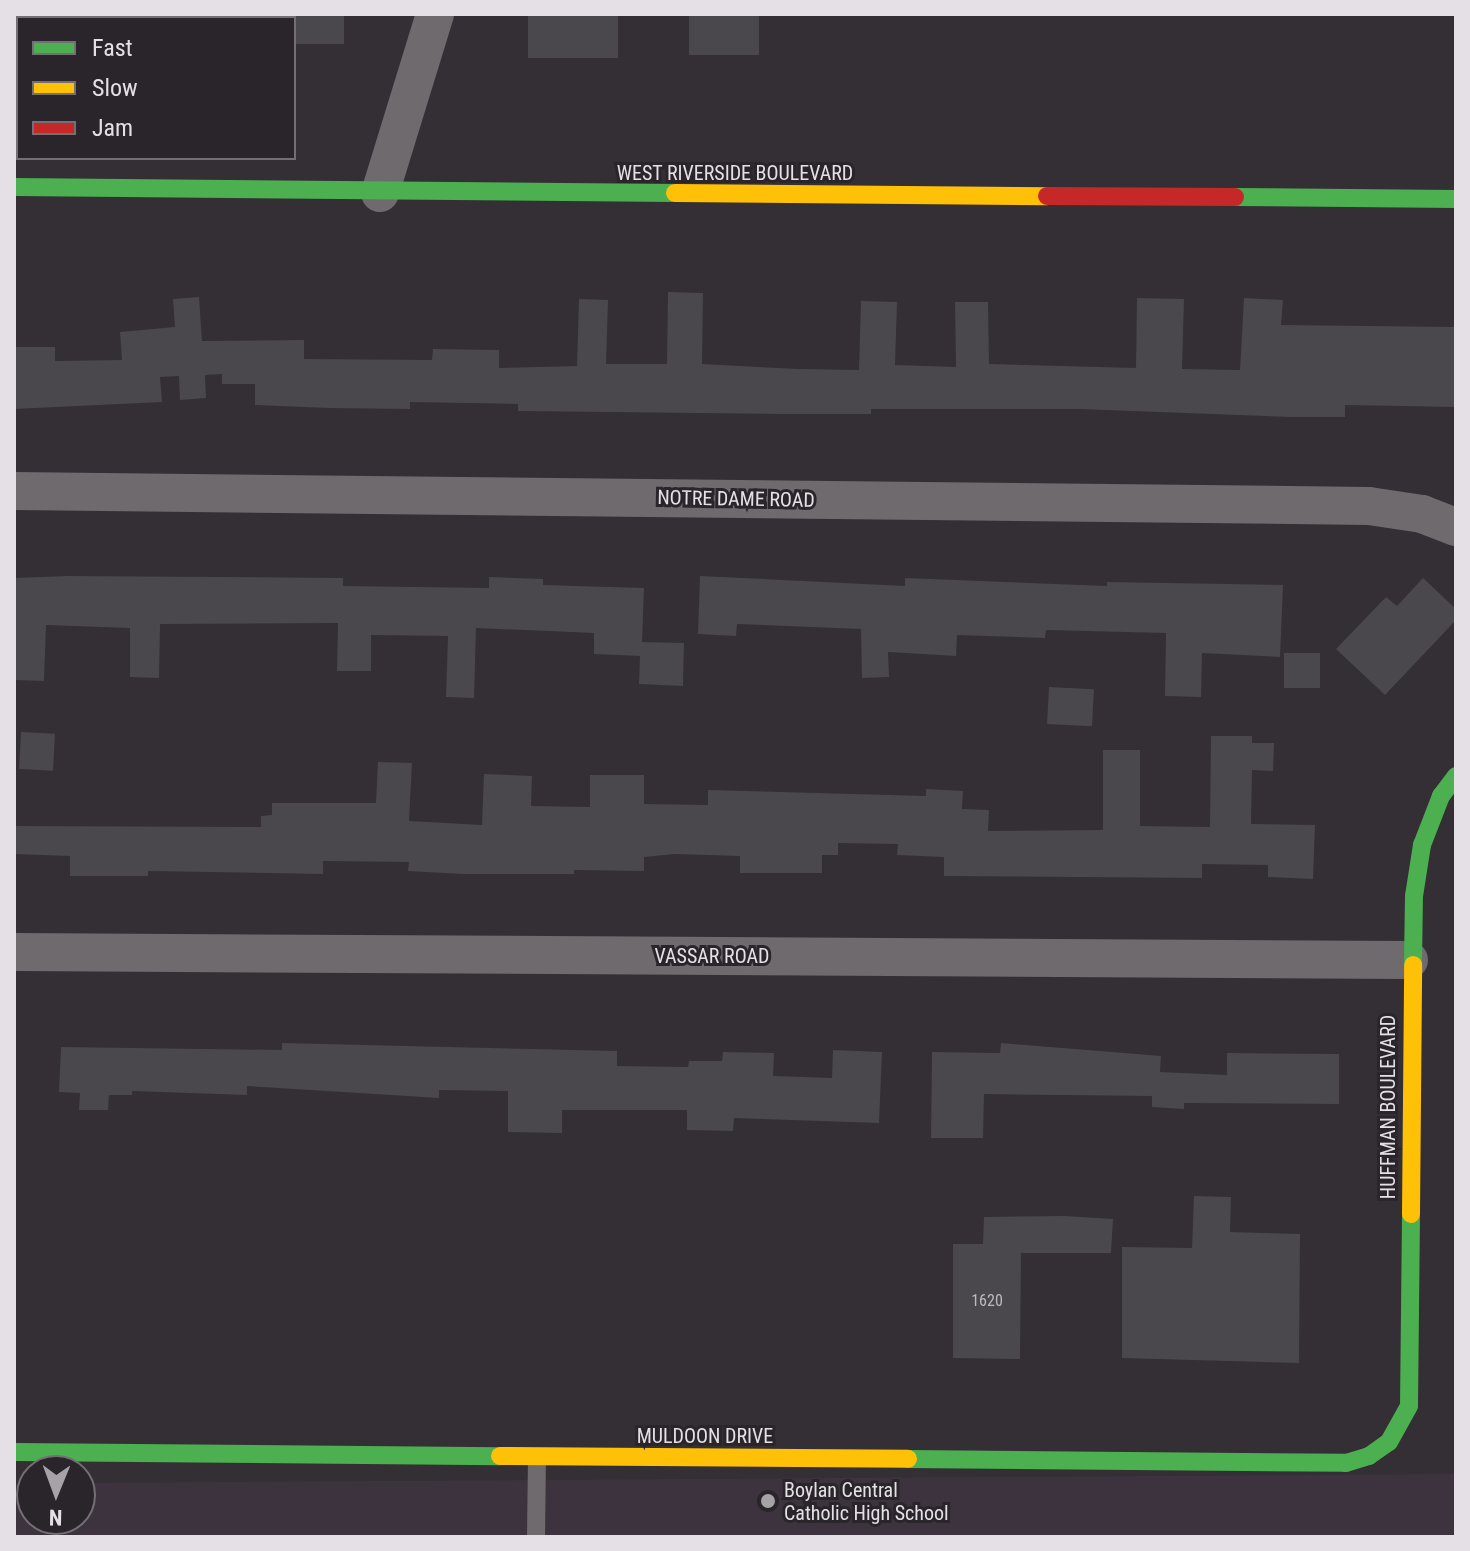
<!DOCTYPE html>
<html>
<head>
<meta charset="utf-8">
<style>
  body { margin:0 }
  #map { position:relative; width:1470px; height:1551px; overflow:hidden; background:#332f34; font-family:"Roboto Condensed",sans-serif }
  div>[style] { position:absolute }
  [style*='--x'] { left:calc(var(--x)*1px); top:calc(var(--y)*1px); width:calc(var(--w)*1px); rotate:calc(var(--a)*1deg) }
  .built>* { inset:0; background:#3d333f }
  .building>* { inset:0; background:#4a484c; transform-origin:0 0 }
  .lane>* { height:18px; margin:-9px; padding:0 9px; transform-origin:9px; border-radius:9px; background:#6e6a6e }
  .street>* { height:38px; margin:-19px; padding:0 19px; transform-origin:19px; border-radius:19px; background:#6e6a6e }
  .fast>* { height:18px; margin:-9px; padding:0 9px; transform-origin:9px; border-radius:9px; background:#4caf50 }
  .slow>* { height:18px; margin:-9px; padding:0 9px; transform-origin:9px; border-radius:9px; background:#ffc107 }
  .jam>* { height:18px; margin:-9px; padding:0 9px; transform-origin:9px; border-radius:9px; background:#c62828 }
  .dots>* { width:22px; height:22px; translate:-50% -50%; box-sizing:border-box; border:4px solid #2a242b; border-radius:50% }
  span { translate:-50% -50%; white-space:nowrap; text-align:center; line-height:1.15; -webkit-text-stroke:6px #2a242b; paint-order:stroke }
  .number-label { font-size:16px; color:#bebabf }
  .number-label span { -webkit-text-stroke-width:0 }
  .street-label { font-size:20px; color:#e4e0e5 }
  .poi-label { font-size:20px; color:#e4e0e5 }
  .left { translate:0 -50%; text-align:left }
  .frame { position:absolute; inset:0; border:16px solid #e4e0e5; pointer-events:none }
  .legend { position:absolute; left:16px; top:16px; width:280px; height:144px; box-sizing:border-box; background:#2a242b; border:2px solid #746f75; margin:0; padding:10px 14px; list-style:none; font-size:24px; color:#e4e0e5 }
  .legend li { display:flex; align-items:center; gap:16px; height:40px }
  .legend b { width:40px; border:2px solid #746f75 }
  .north { position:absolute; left:16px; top:1455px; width:80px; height:80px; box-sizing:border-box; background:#2a242b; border:2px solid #746f75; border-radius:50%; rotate:181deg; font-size:22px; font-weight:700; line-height:32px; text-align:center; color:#e4e0e5 }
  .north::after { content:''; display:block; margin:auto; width:28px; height:36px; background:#a6a2a7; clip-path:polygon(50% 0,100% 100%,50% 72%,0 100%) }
</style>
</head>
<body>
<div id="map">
  <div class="built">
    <div style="clip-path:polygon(1456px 1474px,1456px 1537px,14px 1537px,14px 1484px,32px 1484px,32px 1519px,80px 1519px,80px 1483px)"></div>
  </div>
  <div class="building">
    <div style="left:294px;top:14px;width:50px;height:30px"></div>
    <div style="left:528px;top:14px;width:90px;height:44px"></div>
    <div style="left:689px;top:14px;width:70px;height:41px"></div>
    <div style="clip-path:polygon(668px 292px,703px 293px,702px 364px,798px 369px,859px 370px,861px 301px,897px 302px,895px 365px,956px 367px,955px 302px,988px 302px,989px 364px,1136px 368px,1137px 298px,1184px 299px,1182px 369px,1240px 370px,1244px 298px,1283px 300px,1281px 325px,1456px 327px,1456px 407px,1345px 405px,1345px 417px,1289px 417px,1079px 409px,871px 409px,871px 414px,777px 414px,518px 411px,518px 404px,410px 402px,410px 409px,329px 408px,255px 405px,255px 384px,222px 384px,222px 374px,205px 375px,206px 398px,180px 400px,179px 376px,160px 377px,162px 402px,14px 409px,14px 347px,55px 347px,55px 361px,122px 360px,120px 332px,175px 327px,173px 299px,199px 297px,202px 341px,304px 340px,304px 359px,432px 360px,433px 349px,499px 350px,499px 368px,577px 366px,579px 299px,608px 300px,606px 364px,667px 364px)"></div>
    <div style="clip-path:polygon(68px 576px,343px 578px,343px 586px,489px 588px,489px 577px,543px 579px,543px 585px,644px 588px,642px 642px,684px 643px,683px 686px,639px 684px,640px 656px,594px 654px,594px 633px,476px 628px,474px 698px,446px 697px,448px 636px,371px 635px,371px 671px,337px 671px,338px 623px,160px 624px,159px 678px,130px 677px,130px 628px,46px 625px,44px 681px,14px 680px,14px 578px)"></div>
    <div style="clip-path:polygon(700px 576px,905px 586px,905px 578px,1107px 586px,1107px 582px,1283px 585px,1280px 657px,1202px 653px,1201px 697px,1165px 696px,1166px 633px,1046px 630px,1045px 638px,957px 635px,956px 656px,888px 652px,889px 677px,862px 678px,861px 629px,737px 624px,736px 636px,698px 634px)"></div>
    <div style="clip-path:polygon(1423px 578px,1456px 609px,1456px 620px,1385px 695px,1336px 649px,1386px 597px,1397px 606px)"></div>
    <div style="left:1284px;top:653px;width:36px;height:35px"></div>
    <div style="left:1049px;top:687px;width:45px;height:37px;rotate:3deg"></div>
    <div style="left:21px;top:732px;width:34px;height:37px;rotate:3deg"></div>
    <div style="clip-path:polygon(1211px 736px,1252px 736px,1252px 743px,1274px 743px,1273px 771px,1252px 770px,1251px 824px,1315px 825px,1313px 879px,1268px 877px,1268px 865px,1202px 864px,1202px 878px,944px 876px,944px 857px,897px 855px,898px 844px,838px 843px,838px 855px,822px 855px,822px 873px,740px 873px,740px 856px,675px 854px,644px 857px,644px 871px,574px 870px,574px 874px,463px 874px,408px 871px,409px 862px,323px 861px,323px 874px,148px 871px,148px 876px,70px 876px,70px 856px,14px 854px,14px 826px,261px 827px,261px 816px,272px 815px,272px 803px,376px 803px,378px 762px,412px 763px,409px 821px,482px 825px,484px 774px,532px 776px,531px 806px,590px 807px,590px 775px,644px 775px,644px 804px,708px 805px,708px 790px,926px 796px,926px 789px,963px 791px,962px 809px,989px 810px,988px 831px,1103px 830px,1103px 750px,1140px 750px,1140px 826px,1210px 827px)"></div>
    <div style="clip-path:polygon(282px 1043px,617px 1051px,617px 1066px,688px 1067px,689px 1061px,722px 1061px,723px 1052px,774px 1053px,773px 1076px,832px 1078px,833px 1050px,882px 1052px,879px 1123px,734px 1118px,733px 1131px,687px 1130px,687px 1110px,562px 1110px,562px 1133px,508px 1132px,508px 1091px,439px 1090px,439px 1098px,247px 1086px,247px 1095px,132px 1091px,132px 1095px,109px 1095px,108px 1110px,79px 1110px,80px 1093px,59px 1092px,61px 1047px,282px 1050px)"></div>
    <div style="clip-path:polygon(1001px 1043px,1161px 1056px,1160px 1072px,1227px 1075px,1227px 1053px,1339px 1054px,1339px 1104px,1184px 1103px,1184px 1109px,1152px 1107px,1152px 1096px,984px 1094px,983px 1138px,931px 1138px,932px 1052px,1000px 1053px)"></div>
    <div style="clip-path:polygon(1194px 1196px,1231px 1197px,1230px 1232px,1300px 1234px,1299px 1363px,1122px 1358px,1122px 1247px,1192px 1248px)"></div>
    <div style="clip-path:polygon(1065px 1216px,1113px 1219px,1111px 1253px,1021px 1253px,1020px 1359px,953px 1358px,953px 1244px,983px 1244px,984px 1217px)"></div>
  </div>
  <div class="lane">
    <div style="--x:536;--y:1537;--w:80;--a:-89.3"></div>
  </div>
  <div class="street">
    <div style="--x:380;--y:193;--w:187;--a:-72.9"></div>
    <div style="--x:14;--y:491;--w:1355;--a:0.63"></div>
    <div style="--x:1369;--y:506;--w:54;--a:8.6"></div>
    <div style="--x:1422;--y:514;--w:36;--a:21"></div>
    <div style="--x:14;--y:952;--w:1395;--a:0.33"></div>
  </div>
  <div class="fast">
    <div style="--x:14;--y:187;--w:661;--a:0.52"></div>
    <div style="--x:1235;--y:197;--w:221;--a:0.5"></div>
    <div style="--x:1413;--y:965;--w:69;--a:-89.2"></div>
    <div style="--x:1414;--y:896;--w:52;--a:-81.1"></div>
    <div style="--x:1422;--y:845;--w:53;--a:-68.8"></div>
    <div style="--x:1441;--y:796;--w:25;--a:-53"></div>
    <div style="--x:14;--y:1452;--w:486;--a:0.5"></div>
    <div style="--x:908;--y:1459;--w:438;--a:0.5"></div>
    <div style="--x:1346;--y:1463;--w:24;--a:-17"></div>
    <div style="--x:1369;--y:1456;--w:24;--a:-35"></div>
    <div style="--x:1389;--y:1442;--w:41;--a:-60.9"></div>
    <div style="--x:1409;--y:1406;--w:192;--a:-89.4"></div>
  </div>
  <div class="slow">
    <div style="--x:675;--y:193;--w:372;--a:0.5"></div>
    <div style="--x:1411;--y:1214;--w:249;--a:-89.5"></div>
    <div style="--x:500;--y:1456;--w:408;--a:0.4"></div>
  </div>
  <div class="jam">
    <div style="--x:1047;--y:196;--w:188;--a:0.3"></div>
  </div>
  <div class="dots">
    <div style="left:768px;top:1501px;background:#a6a2a7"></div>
  </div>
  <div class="number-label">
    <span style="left:987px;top:1301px">1620</span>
  </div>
  <div class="street-label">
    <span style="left:735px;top:173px">WEST RIVERSIDE BOULEVARD</span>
    <span style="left:736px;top:499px;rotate:1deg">NOTRE DAME ROAD</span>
    <span style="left:712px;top:956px">VASSAR ROAD</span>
    <span style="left:1388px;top:1107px;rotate:-90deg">HUFFMAN BOULEVARD</span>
    <span style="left:705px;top:1436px">MULDOON DRIVE</span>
  </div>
  <div class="poi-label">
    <span class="left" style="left:784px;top:1502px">Boylan Central<br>Catholic High School</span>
  </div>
  <div class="frame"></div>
  <ul class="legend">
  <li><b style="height:10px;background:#4caf50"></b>Fast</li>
  <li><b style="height:10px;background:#ffc107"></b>Slow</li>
  <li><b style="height:10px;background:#c62828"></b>Jam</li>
  </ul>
  <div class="north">N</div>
</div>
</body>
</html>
